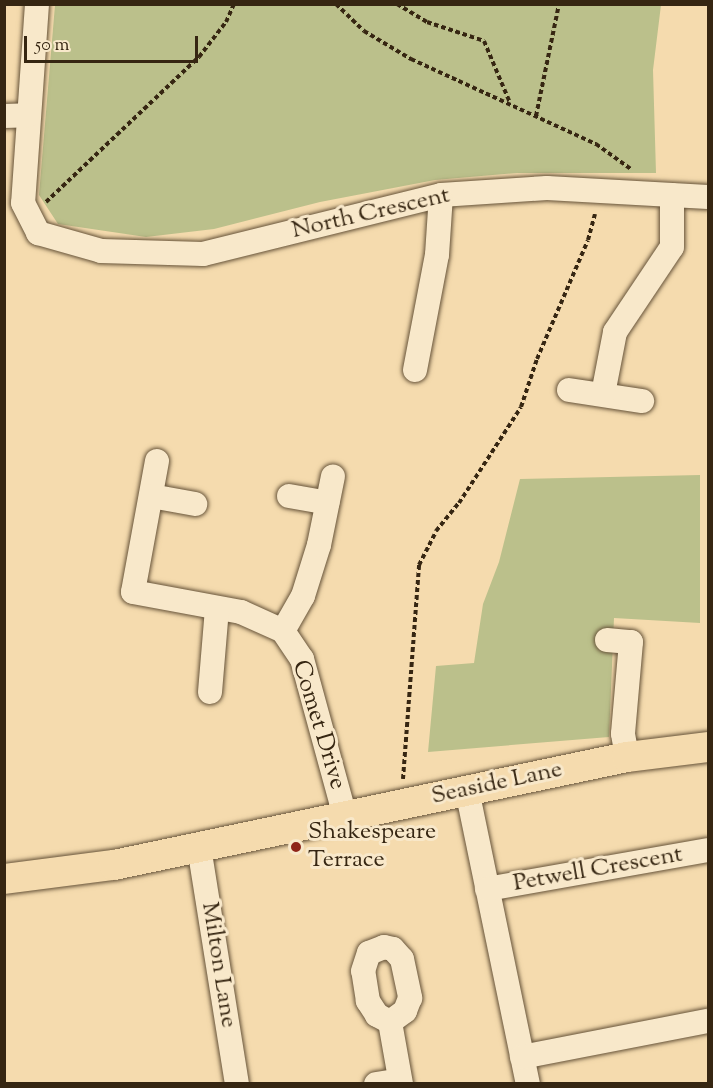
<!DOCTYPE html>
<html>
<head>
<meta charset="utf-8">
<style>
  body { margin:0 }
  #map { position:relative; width:713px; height:1088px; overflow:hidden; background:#f5dbae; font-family:"Sorts Mill Goudy",serif }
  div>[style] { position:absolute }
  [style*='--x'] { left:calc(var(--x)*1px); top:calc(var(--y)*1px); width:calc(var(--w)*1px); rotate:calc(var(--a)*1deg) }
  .green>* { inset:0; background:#bbc08b }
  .path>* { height:4px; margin-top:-2px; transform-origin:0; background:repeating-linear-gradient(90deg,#362612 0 4.5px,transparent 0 7.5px) }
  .roads { filter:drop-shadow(0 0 2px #665339) drop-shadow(0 0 2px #665339) }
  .minor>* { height:24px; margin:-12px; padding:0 12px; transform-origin:12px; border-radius:12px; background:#f8e8ca }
  .major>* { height:30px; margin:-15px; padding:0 15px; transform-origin:15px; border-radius:15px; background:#f5dbae }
  .dots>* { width:16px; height:16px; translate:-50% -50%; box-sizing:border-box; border:3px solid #f8e8ca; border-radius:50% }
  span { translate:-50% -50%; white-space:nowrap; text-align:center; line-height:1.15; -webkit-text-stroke:6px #f8e8ca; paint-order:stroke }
  .street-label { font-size:24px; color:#362612 }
  .poi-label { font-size:24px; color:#362612 }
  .left { translate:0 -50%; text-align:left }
  .frame { position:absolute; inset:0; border:6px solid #362612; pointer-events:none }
  .scale { position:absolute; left:24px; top:36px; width:174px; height:27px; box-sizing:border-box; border:3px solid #362612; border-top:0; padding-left:8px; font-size:18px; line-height:21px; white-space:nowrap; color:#362612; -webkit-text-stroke:4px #f8e8ca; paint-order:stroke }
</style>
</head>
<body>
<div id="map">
  <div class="green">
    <div style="clip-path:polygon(55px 5px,661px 5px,653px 70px,656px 173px,517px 173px,435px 180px,320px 202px,214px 229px,146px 237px,58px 224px,39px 195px)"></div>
    <div style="clip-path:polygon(700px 475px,700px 623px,614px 618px,609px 737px,428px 752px,436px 666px,474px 663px,483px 604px,499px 562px,520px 479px)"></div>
  </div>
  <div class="path">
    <div style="--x:336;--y:4;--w:39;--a:44"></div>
    <div style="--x:364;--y:31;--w:55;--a:30.8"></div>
    <div style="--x:411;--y:59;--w:204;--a:24.7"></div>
    <div style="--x:596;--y:144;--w:44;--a:35.8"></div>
    <div style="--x:397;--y:4;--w:35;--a:31"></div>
    <div style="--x:427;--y:22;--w:60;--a:18.4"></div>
    <div style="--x:484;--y:41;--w:67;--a:67.2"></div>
    <div style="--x:536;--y:116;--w:114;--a:-78.4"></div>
    <div style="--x:46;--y:202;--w:211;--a:-43.5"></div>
    <div style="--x:199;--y:57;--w:44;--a:-52.4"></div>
    <div style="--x:226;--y:22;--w:20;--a:-66"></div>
    <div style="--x:403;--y:779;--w:215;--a:-85.7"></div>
    <div style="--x:419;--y:565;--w:38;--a:-63"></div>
    <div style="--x:436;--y:531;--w:36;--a:-51"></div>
    <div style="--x:459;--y:503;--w:114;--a:-57.1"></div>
    <div style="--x:521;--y:407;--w:51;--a:-71.6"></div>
    <div style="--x:537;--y:359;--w:129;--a:-66.8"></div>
    <div style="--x:588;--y:240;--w:27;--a:-75"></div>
  </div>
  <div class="roads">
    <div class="minor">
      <div style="--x:37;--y:4;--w:199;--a:94"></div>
      <div style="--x:23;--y:203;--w:34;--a:63"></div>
      <div style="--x:38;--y:233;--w:66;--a:15.9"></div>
      <div style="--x:101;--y:251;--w:102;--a:1.7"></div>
      <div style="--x:203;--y:254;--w:245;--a:-13.9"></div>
      <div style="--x:441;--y:195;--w:106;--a:-3.8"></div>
      <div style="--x:547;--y:188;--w:161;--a:3.2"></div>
      <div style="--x:4;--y:116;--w:24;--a:-2"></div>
      <div style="--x:415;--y:370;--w:117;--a:-79.2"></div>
      <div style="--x:437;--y:255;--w:60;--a:-86.2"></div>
      <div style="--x:569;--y:390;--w:74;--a:8.6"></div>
      <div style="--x:603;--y:394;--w:63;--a:-79"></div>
      <div style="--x:615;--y:332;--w:102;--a:-56.2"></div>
      <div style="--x:672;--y:247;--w:52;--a:-90"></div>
      <div style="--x:157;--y:461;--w:133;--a:100.4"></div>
      <div style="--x:133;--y:592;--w:110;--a:10.5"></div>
      <div style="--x:241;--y:612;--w:46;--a:24.3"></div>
      <div style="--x:283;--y:631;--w:34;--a:56"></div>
      <div style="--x:302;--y:659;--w:163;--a:74.7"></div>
      <div style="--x:151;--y:496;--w:45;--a:10.3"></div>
      <div style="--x:289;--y:496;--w:39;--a:10"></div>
      <div style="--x:283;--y:631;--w:40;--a:-60.3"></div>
      <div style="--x:303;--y:596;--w:53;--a:-72.6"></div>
      <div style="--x:319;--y:545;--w:70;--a:-78.5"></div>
      <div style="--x:607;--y:640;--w:24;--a:5"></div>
      <div style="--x:631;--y:642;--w:92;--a:95"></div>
      <div style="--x:623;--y:734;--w:23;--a:80"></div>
      <div style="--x:210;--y:692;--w:84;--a:-85.2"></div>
      <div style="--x:467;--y:790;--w:300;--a:78.3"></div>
      <div style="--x:199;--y:847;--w:240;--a:80.9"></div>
      <div style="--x:487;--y:889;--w:224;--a:-10"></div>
      <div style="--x:384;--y:947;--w:9;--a:13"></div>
      <div style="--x:393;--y:949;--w:13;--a:48"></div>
      <div style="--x:402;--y:959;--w:40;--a:78"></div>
      <div style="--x:410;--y:998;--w:14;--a:111"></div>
      <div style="--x:405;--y:1011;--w:19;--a:144"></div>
      <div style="--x:390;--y:1022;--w:15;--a:-152"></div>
      <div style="--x:377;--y:1015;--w:17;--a:-123"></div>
      <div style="--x:368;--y:1001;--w:30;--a:-99"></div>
      <div style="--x:363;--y:971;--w:19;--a:-72"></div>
      <div style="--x:369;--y:953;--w:16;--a:-22"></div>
      <div style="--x:390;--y:1022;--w:63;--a:79.9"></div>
      <div style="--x:522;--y:1057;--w:189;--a:-11"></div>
      <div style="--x:376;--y:1084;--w:24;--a:-9"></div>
    </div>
    <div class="major">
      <div style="--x:4;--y:879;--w:111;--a:-7.3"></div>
      <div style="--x:114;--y:865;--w:524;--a:-11.89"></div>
      <div style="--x:627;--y:757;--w:82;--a:-7"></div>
    </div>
  </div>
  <div class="dots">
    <div style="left:296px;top:847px;background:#8f2418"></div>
  </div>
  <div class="street-label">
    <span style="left:371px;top:214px;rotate:-13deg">North Crescent</span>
    <span style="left:318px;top:725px;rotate:73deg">Comet Drive</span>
    <span style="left:497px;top:784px;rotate:-12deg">Seaside Lane</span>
    <span style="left:598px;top:870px;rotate:-10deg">Petwell Crescent</span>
    <span style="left:218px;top:965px;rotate:81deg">Milton Lane</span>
  </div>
  <div class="poi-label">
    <span class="left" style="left:308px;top:847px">Shakespeare<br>Terrace</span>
  </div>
  <div class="frame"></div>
  <div class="scale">50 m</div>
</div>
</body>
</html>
